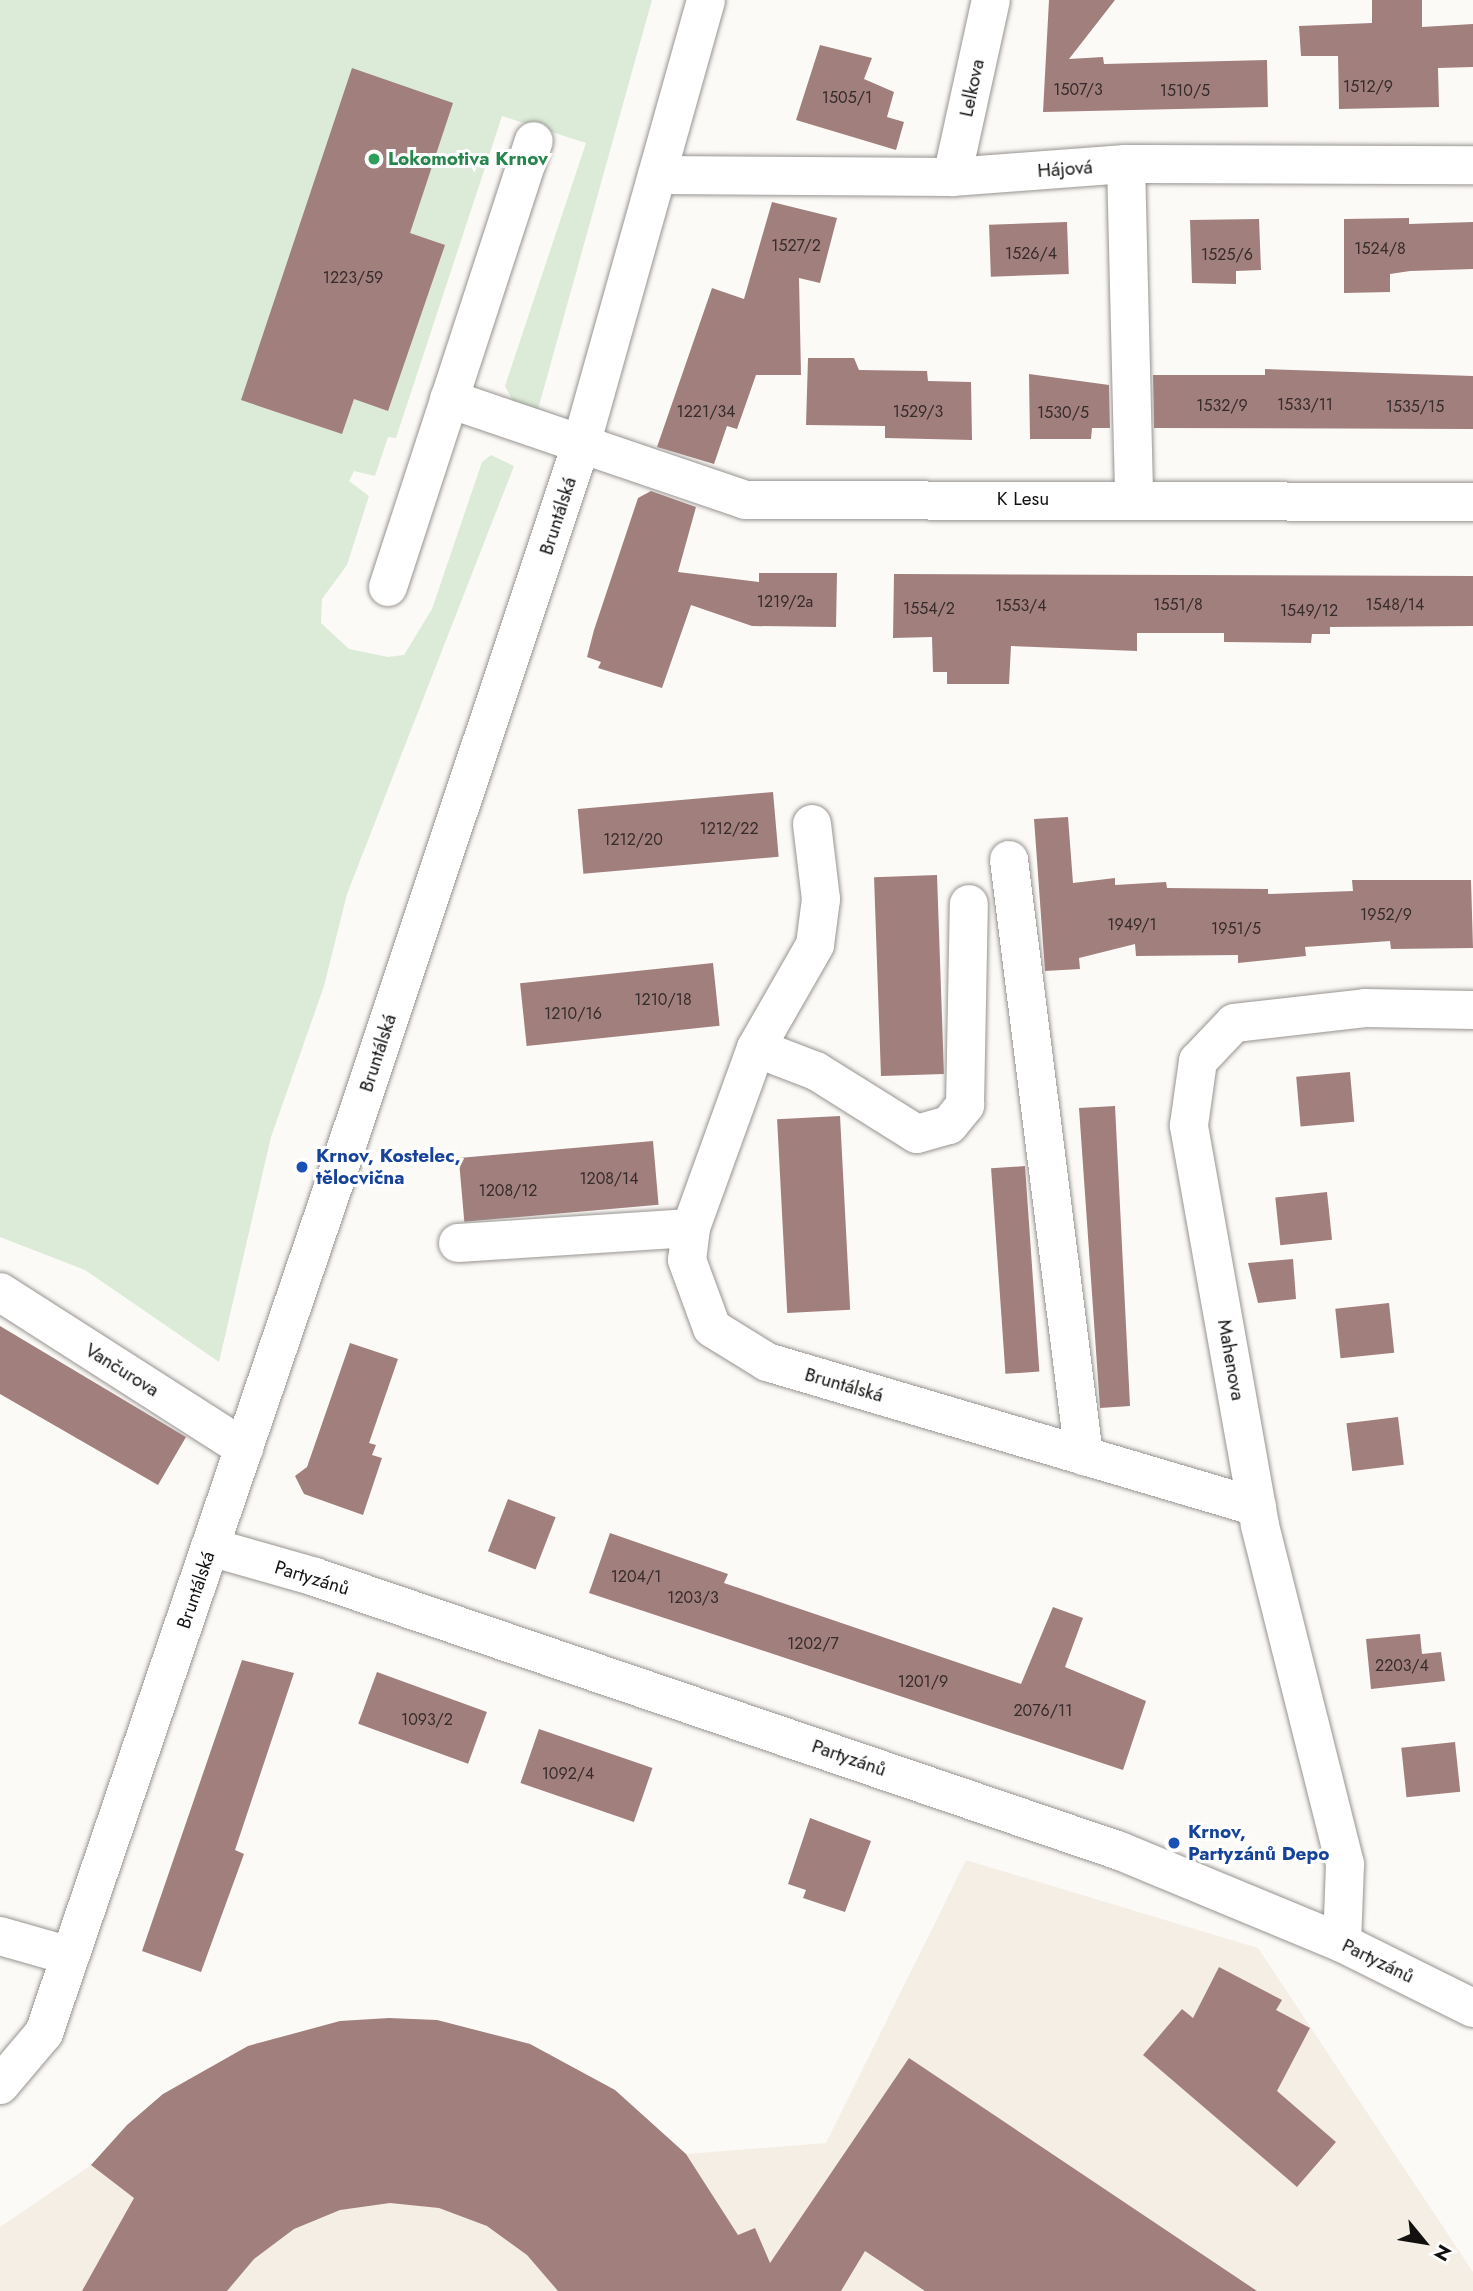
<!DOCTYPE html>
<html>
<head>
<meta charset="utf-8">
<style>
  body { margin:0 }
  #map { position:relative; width:1473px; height:2291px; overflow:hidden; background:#fcfaf7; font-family:Jost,sans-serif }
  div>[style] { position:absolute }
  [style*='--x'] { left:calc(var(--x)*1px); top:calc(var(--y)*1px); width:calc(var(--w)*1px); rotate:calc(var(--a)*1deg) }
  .built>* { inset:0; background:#f5eee5 }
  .green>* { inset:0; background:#dbebd7 }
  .building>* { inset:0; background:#a17f7d; transform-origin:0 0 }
  .roads { filter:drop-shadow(0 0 2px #979491) drop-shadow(0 0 2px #979491) }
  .minor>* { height:38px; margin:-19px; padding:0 19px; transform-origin:19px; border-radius:19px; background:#fff }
  .major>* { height:38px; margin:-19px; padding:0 19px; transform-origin:19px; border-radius:19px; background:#fff }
  .dots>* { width:19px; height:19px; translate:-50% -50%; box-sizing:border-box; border:4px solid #fff; border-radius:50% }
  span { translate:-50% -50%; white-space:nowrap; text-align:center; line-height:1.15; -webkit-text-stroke:6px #fff; paint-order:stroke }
  .number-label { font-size:16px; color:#362c2b }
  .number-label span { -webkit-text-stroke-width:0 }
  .street-label { font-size:19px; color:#121110 }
  .leisure-label { font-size:19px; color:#27864d; font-weight:700 }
  .left { translate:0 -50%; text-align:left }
  .transit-label { font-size:19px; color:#164399; font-weight:700 }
  .north { position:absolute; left:1389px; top:2207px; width:70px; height:70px; -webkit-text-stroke:5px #fff; paint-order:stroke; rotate:120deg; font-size:19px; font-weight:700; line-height:28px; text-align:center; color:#121110 }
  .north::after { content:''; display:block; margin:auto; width:24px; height:32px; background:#121110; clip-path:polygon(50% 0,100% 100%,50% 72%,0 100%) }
</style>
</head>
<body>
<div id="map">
  <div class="built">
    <div style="clip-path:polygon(966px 1860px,1258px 1948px,1473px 2272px,1473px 2291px,0 2291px,0 2227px,91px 2165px,163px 2094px,248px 2046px,340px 2021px,437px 2020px,530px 2044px,615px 2090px,686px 2154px,826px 2143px)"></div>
  </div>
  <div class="green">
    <div style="clip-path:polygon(0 0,652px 0,537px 413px,514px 403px,505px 386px,586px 143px,502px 116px,396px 438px,388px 437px,375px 476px,354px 471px,349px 481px,369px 496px,347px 565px,322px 599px,321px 623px,349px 649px,388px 657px,404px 655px,432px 609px,482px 462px,491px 455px,514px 466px,347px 894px,324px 986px,271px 1137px,219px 1362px,85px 1270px,0 1237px)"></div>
  </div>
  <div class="building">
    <div style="clip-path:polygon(1049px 0,1115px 0,1069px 59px,1103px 57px,1104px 64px,1267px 60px,1268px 107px,1043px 112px)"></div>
    <div style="clip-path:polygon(1372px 0,1422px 0,1422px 27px,1473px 24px,1473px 67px,1438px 68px,1439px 107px,1339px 109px,1338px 56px,1301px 56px,1299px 26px,1372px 23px)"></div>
    <div style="clip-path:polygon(820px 45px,872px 58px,864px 79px,894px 92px,887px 117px,904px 122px,896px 150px,796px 120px)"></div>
    <div style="clip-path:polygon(352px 68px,453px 103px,410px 233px,445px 245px,388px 411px,354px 399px,342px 434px,241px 400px)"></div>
    <div style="clip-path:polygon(772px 202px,837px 218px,820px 283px,799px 278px,801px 375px,756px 375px,737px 429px,727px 426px,714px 464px,657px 447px,712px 288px,744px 299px)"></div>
    <div style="clip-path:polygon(1409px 218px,1409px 224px,1473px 222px,1473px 269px,1410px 271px,1390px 274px,1390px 292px,1344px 293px,1344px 219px)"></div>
    <div style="clip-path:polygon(1259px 219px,1261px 270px,1236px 271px,1236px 284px,1192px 283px,1190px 220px)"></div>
    <div style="left:1067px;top:222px;width:52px;height:78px;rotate:88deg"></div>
    <div style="clip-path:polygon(808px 358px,854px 358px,859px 370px,927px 371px,928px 381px,971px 382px,972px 440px,885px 438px,885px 426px,806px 425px)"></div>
    <div style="clip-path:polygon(1265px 369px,1473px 376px,1473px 429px,1154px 428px,1153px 375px,1265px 375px)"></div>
    <div style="clip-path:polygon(1029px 374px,1109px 385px,1110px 428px,1092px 428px,1091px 439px,1030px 439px)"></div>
    <div style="clip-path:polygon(651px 491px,696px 507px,678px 572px,759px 582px,759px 573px,837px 573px,836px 627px,752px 626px,691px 605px,662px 688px,598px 668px,601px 662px,587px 657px,594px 630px,638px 498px)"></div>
    <div style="clip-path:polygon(894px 574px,1473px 576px,1473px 626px,1330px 627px,1330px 634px,1312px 634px,1311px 643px,1224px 642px,1224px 633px,1137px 633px,1137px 651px,1011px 646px,1009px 684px,947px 684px,947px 672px,933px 672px,932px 637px,893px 638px)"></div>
    <div style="left:773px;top:792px;width:65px;height:196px;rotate:85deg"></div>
    <div style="clip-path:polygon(1068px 817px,1073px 883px,1115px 878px,1115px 885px,1166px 882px,1167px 888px,1268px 889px,1268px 894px,1353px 891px,1352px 880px,1471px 880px,1473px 948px,1391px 949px,1390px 941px,1305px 947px,1306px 956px,1238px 963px,1238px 955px,1136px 956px,1135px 944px,1079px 958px,1080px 969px,1045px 971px,1034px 819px)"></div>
    <div style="left:937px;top:875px;width:199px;height:63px;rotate:88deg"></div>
    <div style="left:713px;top:963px;width:63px;height:194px;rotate:84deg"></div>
    <div style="left:1350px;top:1072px;width:50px;height:54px;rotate:85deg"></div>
    <div style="clip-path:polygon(1115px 1106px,1130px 1406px,1100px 1408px,1079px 1108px)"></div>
    <div style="left:840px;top:1116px;width:194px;height:63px;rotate:87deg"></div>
    <div style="left:653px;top:1141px;width:64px;height:195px;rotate:85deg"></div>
    <div style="left:1025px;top:1166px;width:206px;height:34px;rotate:86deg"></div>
    <div style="left:1327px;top:1192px;width:48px;height:52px;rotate:84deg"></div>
    <div style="clip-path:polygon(1293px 1259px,1296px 1299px,1258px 1303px,1248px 1263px)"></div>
    <div style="left:1389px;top:1303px;width:50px;height:54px;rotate:84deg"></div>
    <div style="clip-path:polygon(0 1326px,186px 1437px,158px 1485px,0 1394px)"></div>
    <div style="clip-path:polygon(350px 1343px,398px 1359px,369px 1443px,376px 1445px,372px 1455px,382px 1458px,363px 1515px,304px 1494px,295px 1476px,307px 1467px)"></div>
    <div style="left:1398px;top:1417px;width:48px;height:52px;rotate:83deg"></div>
    <div style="left:508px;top:1499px;width:51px;height:56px;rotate:21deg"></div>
    <div style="clip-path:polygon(610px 1533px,728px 1574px,724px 1583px,1021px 1684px,1053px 1607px,1083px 1618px,1065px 1667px,1146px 1701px,1123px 1770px,589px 1593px)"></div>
    <div style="clip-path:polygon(1420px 1634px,1422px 1654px,1441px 1652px,1445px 1681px,1371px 1689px,1366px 1639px)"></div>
    <div style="clip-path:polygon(242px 1660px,294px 1673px,235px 1850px,244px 1854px,201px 1972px,142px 1951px)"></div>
    <div style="left:377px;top:1672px;width:117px;height:55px;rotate:20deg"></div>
    <div style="left:539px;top:1729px;width:120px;height:57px;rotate:19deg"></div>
    <div style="left:1455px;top:1742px;width:50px;height:54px;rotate:84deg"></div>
    <div style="clip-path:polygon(810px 1818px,871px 1841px,845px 1912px,803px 1898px,806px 1890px,788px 1884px)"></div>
    <div style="clip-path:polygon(1219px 1967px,1282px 2000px,1276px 2010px,1310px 2028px,1277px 2091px,1336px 2142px,1297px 2187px,1143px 2055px,1182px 2009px,1193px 2018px)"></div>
    <div style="clip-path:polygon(389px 2018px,437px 2020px,530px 2044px,615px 2090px,686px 2154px,738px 2235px,755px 2228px,770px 2263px,909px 2058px,1257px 2291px,925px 2291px,865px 2251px,841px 2291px,558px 2291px,527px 2255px,487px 2226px,439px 2208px,390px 2203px,340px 2210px,294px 2229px,254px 2259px,227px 2291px,82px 2291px,134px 2198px,91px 2165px,127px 2125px,163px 2094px,248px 2046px,340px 2021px)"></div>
  </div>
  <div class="roads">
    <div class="minor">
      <div style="--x:1126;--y:164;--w:335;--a:88.6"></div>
      <div style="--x:657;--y:175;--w:295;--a:0.4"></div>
      <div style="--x:952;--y:177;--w:174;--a:-4.3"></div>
      <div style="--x:1126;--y:164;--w:347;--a:0.2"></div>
      <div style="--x:952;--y:177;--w:181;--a:-77.6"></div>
      <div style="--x:449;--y:399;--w:313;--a:18.8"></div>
      <div style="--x:745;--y:500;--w:728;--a:0.16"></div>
      <div style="--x:388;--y:587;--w:469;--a:-71.9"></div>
      <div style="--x:812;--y:824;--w:76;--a:83.2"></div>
      <div style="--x:821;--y:899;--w:46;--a:97.4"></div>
      <div style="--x:815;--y:945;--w:119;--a:119.8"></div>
      <div style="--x:756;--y:1048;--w:191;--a:109.9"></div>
      <div style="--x:691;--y:1228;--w:32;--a:97"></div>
      <div style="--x:687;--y:1260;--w:72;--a:69.8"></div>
      <div style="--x:712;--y:1328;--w:65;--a:31.7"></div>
      <div style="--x:767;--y:1362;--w:511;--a:16.48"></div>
      <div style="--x:1009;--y:860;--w:601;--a:82.83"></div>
      <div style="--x:756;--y:1048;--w:64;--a:21"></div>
      <div style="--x:816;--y:1071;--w:119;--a:32"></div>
      <div style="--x:917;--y:1134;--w:33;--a:-16"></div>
      <div style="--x:949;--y:1125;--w:26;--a:-51"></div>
      <div style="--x:965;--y:1105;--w:201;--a:-88.9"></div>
      <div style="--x:458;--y:1243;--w:233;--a:-3.7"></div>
      <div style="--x:0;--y:1292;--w:290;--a:32.6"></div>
      <div style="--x:210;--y:1547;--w:109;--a:15.9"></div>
      <div style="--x:315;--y:1577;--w:850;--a:18.8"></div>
      <div style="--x:1120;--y:1851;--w:240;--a:22.5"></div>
      <div style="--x:1342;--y:1943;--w:146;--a:26.4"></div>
      <div style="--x:0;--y:1936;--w:73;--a:15.9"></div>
      <div style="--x:1342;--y:1943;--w:79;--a:-87.8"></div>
      <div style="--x:1345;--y:1864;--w:349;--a:-104.1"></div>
      <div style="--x:1260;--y:1525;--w:406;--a:-100.1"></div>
      <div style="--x:1189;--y:1125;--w:65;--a:-82"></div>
      <div style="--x:1198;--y:1061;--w:52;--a:-46.5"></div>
      <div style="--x:1234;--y:1023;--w:132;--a:-6.5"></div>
      <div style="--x:1365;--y:1008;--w:108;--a:1.1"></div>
    </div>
    <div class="major">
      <div style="--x:0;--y:2085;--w:68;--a:-49.8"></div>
      <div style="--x:44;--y:2033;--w:903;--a:-71.14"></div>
      <div style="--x:336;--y:1178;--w:773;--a:-71.52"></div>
      <div style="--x:581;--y:445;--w:462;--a:-74.3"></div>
    </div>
  </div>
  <div class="dots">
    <div style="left:374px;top:159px;background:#2e9e5b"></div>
    <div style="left:302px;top:1167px;background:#1a4fb4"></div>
    <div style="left:1174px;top:1843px;background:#1a4fb4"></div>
  </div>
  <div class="number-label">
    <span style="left:1368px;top:87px">1512/9</span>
    <span style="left:1078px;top:90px">1507/3</span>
    <span style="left:1185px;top:91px">1510/5</span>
    <span style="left:847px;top:98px">1505/1</span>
    <span style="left:796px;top:246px">1527/2</span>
    <span style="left:1380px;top:249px">1524/8</span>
    <span style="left:1031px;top:254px">1526/4</span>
    <span style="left:1227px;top:255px">1525/6</span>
    <span style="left:353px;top:278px">1223/59</span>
    <span style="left:1305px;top:405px">1533/11</span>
    <span style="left:1222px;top:406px">1532/9</span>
    <span style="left:1415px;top:407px">1535/15</span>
    <span style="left:706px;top:412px">1221/34</span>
    <span style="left:918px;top:412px">1529/3</span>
    <span style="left:1063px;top:413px">1530/5</span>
    <span style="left:785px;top:602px">1219/2a</span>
    <span style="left:1178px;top:605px">1551/8</span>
    <span style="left:1395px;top:605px">1548/14</span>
    <span style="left:1021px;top:606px">1553/4</span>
    <span style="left:929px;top:609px">1554/2</span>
    <span style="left:1309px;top:611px">1549/12</span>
    <span style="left:729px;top:829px">1212/22</span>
    <span style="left:633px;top:840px">1212/20</span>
    <span style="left:1386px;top:915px">1952/9</span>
    <span style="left:1132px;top:925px">1949/1</span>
    <span style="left:1236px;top:929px">1951/5</span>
    <span style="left:663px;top:1000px">1210/18</span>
    <span style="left:573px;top:1014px">1210/16</span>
    <span style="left:609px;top:1179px">1208/14</span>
    <span style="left:508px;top:1191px">1208/12</span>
    <span style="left:636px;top:1577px">1204/1</span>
    <span style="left:693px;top:1598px">1203/3</span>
    <span style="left:813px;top:1644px">1202/7</span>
    <span style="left:1402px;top:1666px">2203/4</span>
    <span style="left:923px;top:1682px">1201/9</span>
    <span style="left:1043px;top:1711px">2076/11</span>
    <span style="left:427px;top:1720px">1093/2</span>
    <span style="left:568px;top:1774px">1092/4</span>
  </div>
  <div class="street-label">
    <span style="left:972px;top:88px;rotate:-78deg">Lelkova</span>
    <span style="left:1065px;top:169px;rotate:-4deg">Hájová</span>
    <span style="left:1023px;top:499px">K Lesu</span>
    <span style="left:558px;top:516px;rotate:-72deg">Bruntálská</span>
    <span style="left:378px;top:1053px;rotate:-72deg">Bruntálská</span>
    <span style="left:1231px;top:1360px;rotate:80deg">Mahenova</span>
    <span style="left:122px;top:1370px;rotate:32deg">Vančurova</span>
    <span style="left:844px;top:1385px;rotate:16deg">Bruntálská</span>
    <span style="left:312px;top:1578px;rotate:17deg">Partyzánů</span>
    <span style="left:196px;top:1590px;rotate:-71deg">Bruntálská</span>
    <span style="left:849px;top:1758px;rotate:19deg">Partyzánů</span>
    <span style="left:1378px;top:1961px;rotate:26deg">Partyzánů</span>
  </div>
  <div class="leisure-label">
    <span class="left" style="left:388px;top:159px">Lokomotiva Krnov</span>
  </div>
  <div class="transit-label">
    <span class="left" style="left:316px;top:1167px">Krnov, Kostelec,<br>tělocvična</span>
    <span class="left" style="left:1188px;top:1843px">Krnov,<br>Partyzánů Depo</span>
  </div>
  <div class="north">N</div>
</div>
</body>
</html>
